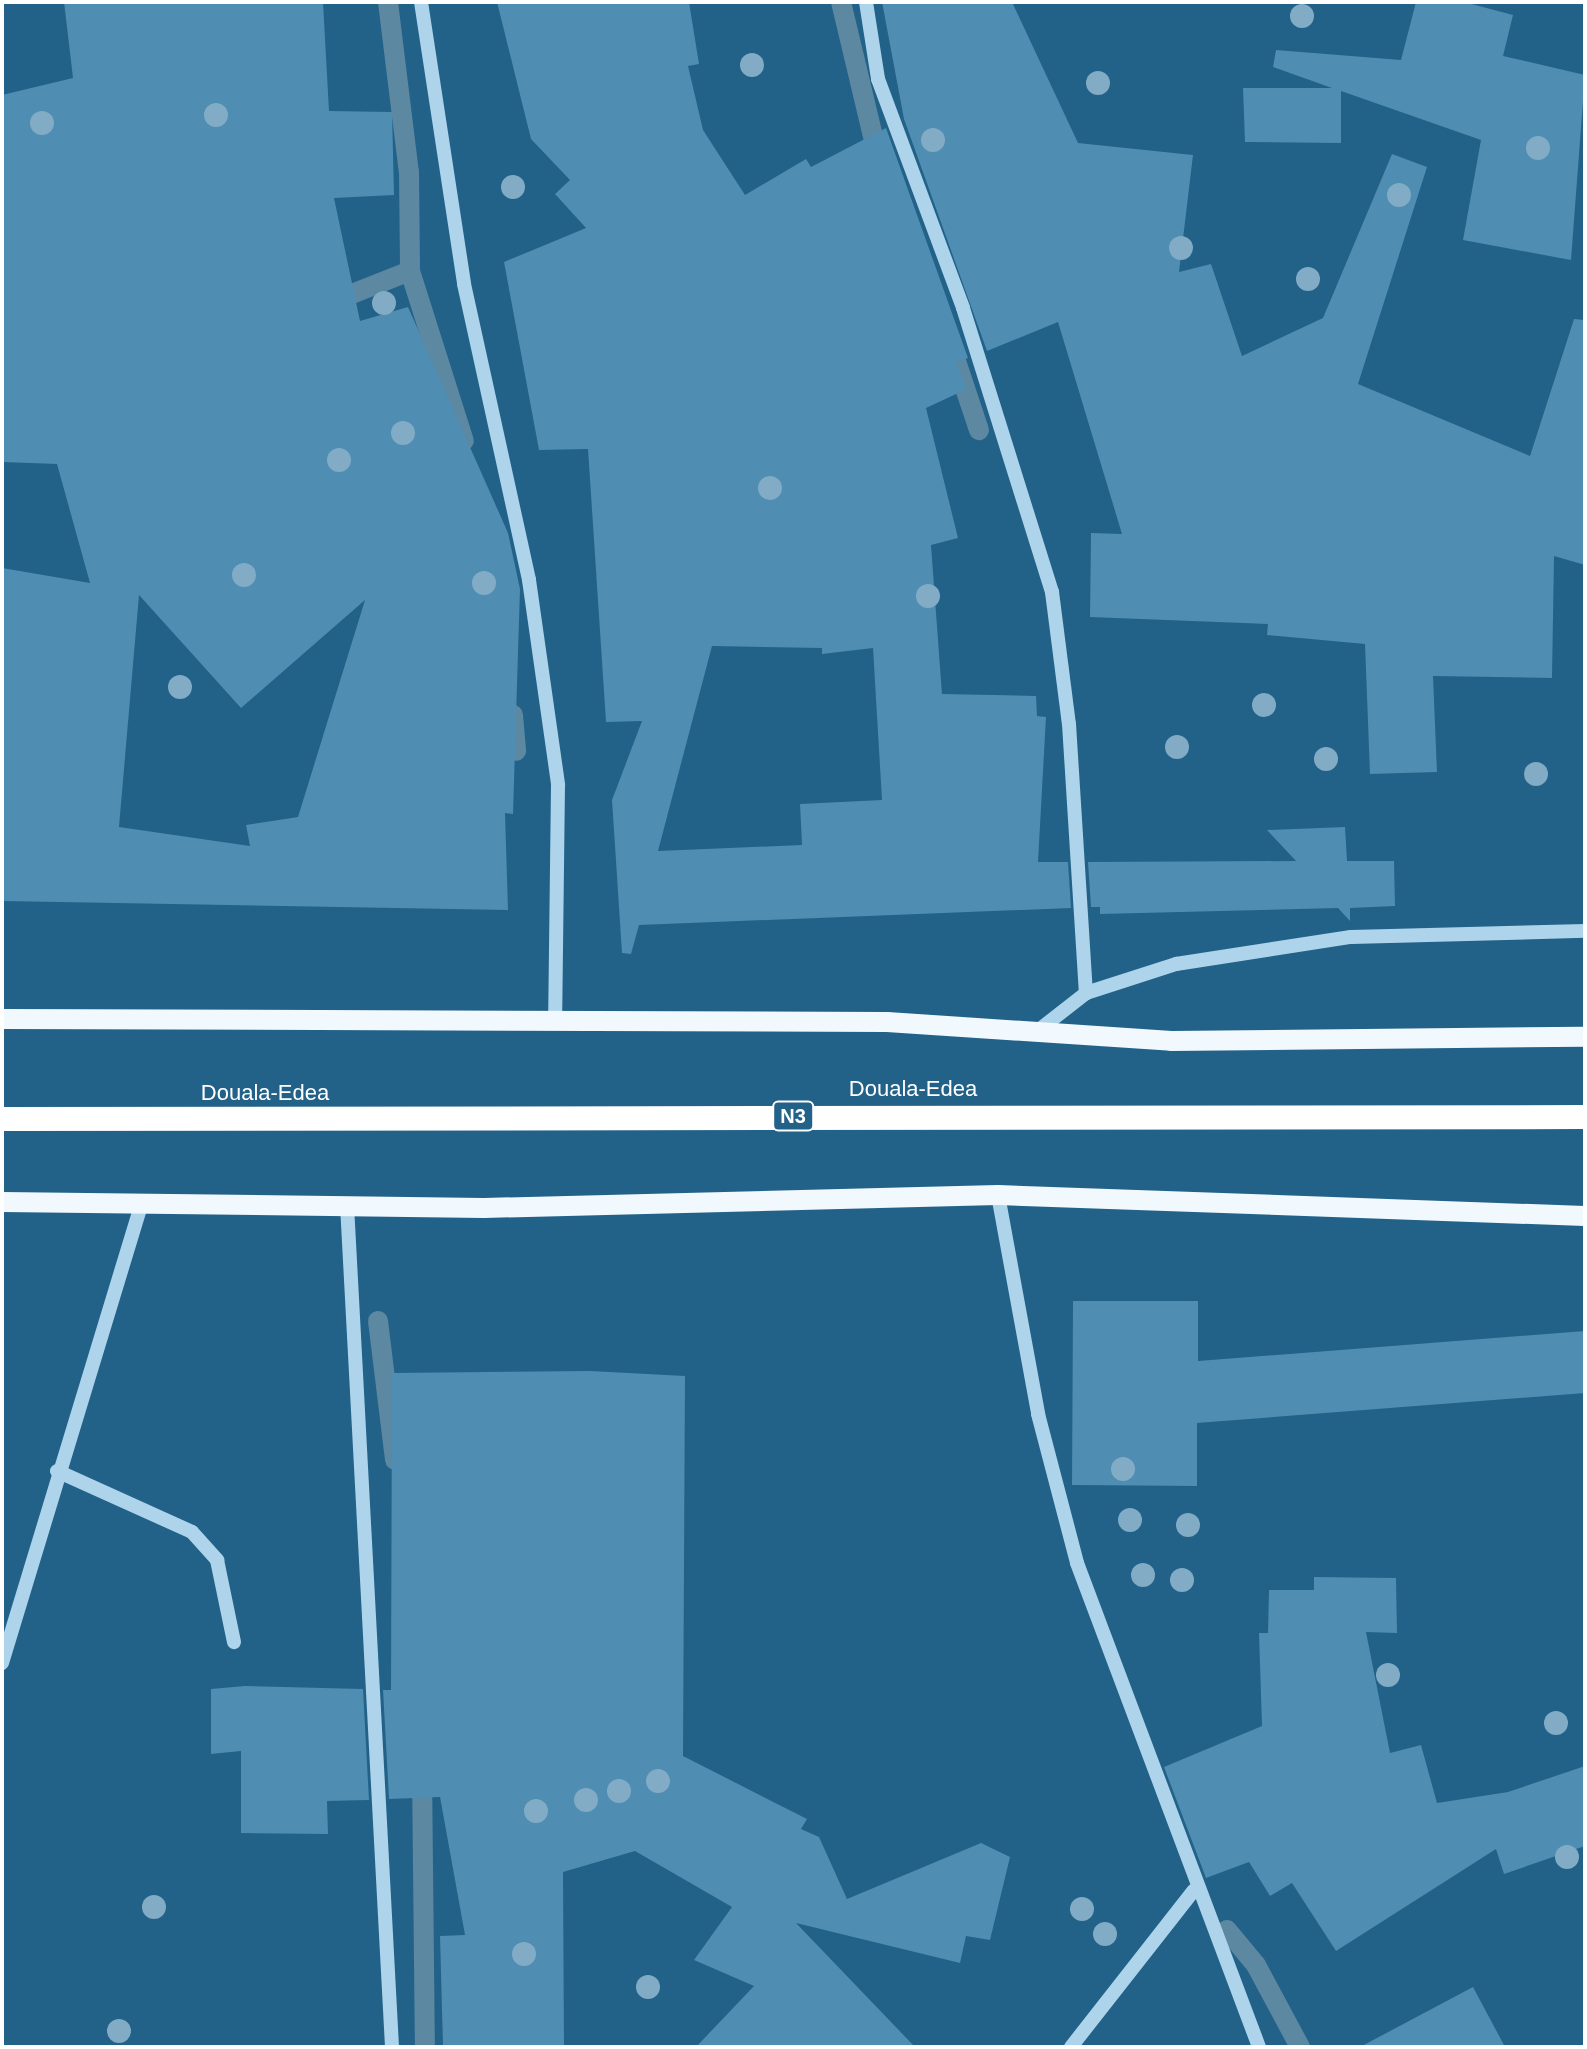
<!DOCTYPE html>
<html>
<head>
<meta charset="utf-8">
<style>
  body { margin:0 }
  #map { position:relative; width:1587px; height:2049px; overflow:hidden; background:#226188; font-family:Helvetica,sans-serif }
  div>[style] { position:absolute }
  [style*='--x'] { left:calc(var(--x)*1px); top:calc(var(--y)*1px); width:calc(var(--w)*1px); rotate:calc(var(--a)*1deg) }
  .stream>* { height:20px; margin:-10px; padding:0 10px; transform-origin:10px; border-radius:10px; background:#5c88a2 }
  .building>* { inset:0; background:#4f8db2 }
  .minor>* { height:14px; margin:-7px; padding:0 7px; transform-origin:7px; border-radius:7px; background:#add4ea }
  .major>* { height:20px; margin:-10px; padding:0 10px; transform-origin:10px; border-radius:10px; background:#f1f8fe }
  .highway>* { height:24px; margin:-12px; padding:0 12px; transform-origin:12px; border-radius:12px; background:#fff }
  .trees>* { width:24px; height:24px; margin:-12px; border-radius:50%; background:#82acc5 }
  span { translate:-50% -50%; white-space:nowrap; text-align:center; line-height:1.15; -webkit-text-stroke:6px #226188; paint-order:stroke }
  .shield-label span { padding:2px 6px; background:#226188; border:2px solid; border-radius:6px; -webkit-text-stroke-width:0 }
  .shield-label { font-size:20px; color:#fff; font-weight:700 }
  .street-label { font-size:22px; color:#fff }
  .frame { position:absolute; inset:0; border:4px solid #fff; pointer-events:none }
</style>
</head>
<body>
<div id="map">
  <div class="stream">
    <div style="--x:388;--y:2;--w:171;--a:83"></div>
    <div style="--x:409;--y:172;--w:99;--a:89.4"></div>
    <div style="--x:410;--y:271;--w:178;--a:72.4"></div>
    <div style="--x:841;--y:2;--w:163;--a:76.6"></div>
    <div style="--x:329;--y:303;--w:87;--a:-21.6"></div>
    <div style="--x:949;--y:340;--w:95;--a:71.6"></div>
    <div style="--x:513;--y:715;--w:36;--a:85"></div>
    <div style="--x:378;--y:1321;--w:140;--a:83"></div>
    <div style="--x:422;--y:1771;--w:276;--a:89.4"></div>
    <div style="--x:1227;--y:1930;--w:45;--a:50.4"></div>
    <div style="--x:1256;--y:1965;--w:93;--a:61.8"></div>
  </div>
  <div class="building">
    <div style="clip-path:polygon(evenodd,64px 2px,323px 2px,329px 111px,392px 112px,394px 195px,334px 198px,360px 321px,408px 307px,508px 533px,520px 589px,513px 814px,505px 813px,508px 910px,2px 901px,2px 568px,90px 583px,57px 464px,2px 462px,2px 95px,73px 78px,64px 2px,139px 595px,241px 708px,365px 600px,298px 817px,246px 825px,250px 846px,119px 827px,139px 595px)"></div>
    <div style="clip-path:polygon(evenodd,497px 2px,689px 2px,699px 64px,688px 66px,703px 130px,745px 195px,806px 159px,811px 167px,886px 128px,968px 358px,956px 363px,967px 389px,926px 408px,958px 538px,931px 545px,942px 694px,1036px 696px,1037px 716px,1046px 717px,1038px 862px,1068px 862px,1071px 908px,639px 925px,631px 954px,622px 953px,612px 800px,642px 721px,606px 722px,588px 449px,539px 450px,504px 262px,586px 228px,555px 194px,570px 180px,531px 139px,497px 2px,712px 646px,822px 648px,822px 654px,873px 648px,882px 800px,800px 804px,802px 845px,658px 851px,712px 646px)"></div>
    <div style="clip-path:polygon(882px 2px,1012px 2px,1078px 143px,1193px 155px,1179px 272px,1211px 264px,1242px 356px,1323px 318px,1392px 154px,1427px 167px,1358px 384px,1530px 456px,1574px 319px,1585px 320px,1585px 565px,1554px 556px,1552px 678px,1433px 676px,1437px 772px,1370px 774px,1365px 644px,1267px 635px,1268px 624px,1090px 617px,1091px 533px,1122px 534px,1058px 322px,987px 351px,904px 119px)"></div>
    <div style="clip-path:polygon(1416px 2px,1464px 2px,1513px 15px,1503px 56px,1585px 75px,1571px 260px,1463px 240px,1481px 140px,1341px 91px,1341px 143px,1245px 142px,1243px 88px,1332px 88px,1273px 67px,1276px 50px,1401px 60px)"></div>
    <div style="clip-path:polygon(1345px 827px,1347px 861px,1394px 861px,1395px 906px,1350px 908px,1350px 921px,1338px 908px,1100px 914px,1100px 907px,1091px 907px,1088px 862px,1296px 861px,1267px 830px)"></div>
    <div style="clip-path:polygon(1073px 1301px,1198px 1301px,1198px 1361px,1585px 1331px,1585px 1393px,1197px 1423px,1197px 1486px,1072px 1485px)"></div>
    <div style="clip-path:polygon(590px 1371px,685px 1376px,683px 1756px,807px 1819px,801px 1829px,819px 1837px,847px 1899px,981px 1843px,1010px 1857px,990px 1940px,966px 1936px,960px 1963px,796px 1923px,915px 2047px,696px 2047px,754px 1986px,694px 1960px,732px 1907px,635px 1851px,563px 1872px,564px 2047px,443px 2047px,440px 1936px,465px 1935px,440px 1797px,389px 1799px,383px 1690px,391px 1690px,392px 1373px)"></div>
    <div style="clip-path:polygon(1314px 1577px,1396px 1578px,1397px 1633px,1366px 1632px,1390px 1753px,1421px 1745px,1437px 1803px,1508px 1792px,1585px 1766px,1585px 1846px,1504px 1874px,1496px 1849px,1336px 1951px,1292px 1883px,1270px 1896px,1249px 1862px,1206px 1878px,1164px 1767px,1262px 1726px,1259px 1633px,1268px 1633px,1269px 1590px,1314px 1590px)"></div>
    <div style="clip-path:polygon(245px 1686px,363px 1689px,369px 1800px,327px 1801px,328px 1834px,241px 1833px,241px 1751px,211px 1754px,211px 1689px)"></div>
    <div style="clip-path:polygon(1473px 1987px,1505px 2047px,1360px 2047px)"></div>
  </div>
  <div class="minor">
    <div style="--x:421;--y:2;--w:285;--a:81.3"></div>
    <div style="--x:464;--y:284;--w:303;--a:77.6"></div>
    <div style="--x:529;--y:580;--w:207;--a:81.9"></div>
    <div style="--x:558;--y:785;--w:235;--a:90.7"></div>
    <div style="--x:866;--y:2;--w:78;--a:81.1"></div>
    <div style="--x:878;--y:79;--w:244;--a:69.6"></div>
    <div style="--x:963;--y:308;--w:298;--a:72.6"></div>
    <div style="--x:1052;--y:592;--w:133;--a:82.7"></div>
    <div style="--x:1069;--y:724;--w:270;--a:86.4"></div>
    <div style="--x:1035;--y:1033;--w:65;--a:-38.1"></div>
    <div style="--x:1086;--y:993;--w:95;--a:-17.9"></div>
    <div style="--x:1176;--y:964;--w:177;--a:-8.8"></div>
    <div style="--x:1351;--y:937;--w:234;--a:-1.5"></div>
    <div style="--x:998;--y:1195;--w:223;--a:79.6"></div>
    <div style="--x:1038;--y:1414;--w:154;--a:75.3"></div>
    <div style="--x:1077;--y:1563;--w:517;--a:69.39"></div>
    <div style="--x:347;--y:1205;--w:843;--a:86.94"></div>
    <div style="--x:57;--y:1471;--w:148;--a:24.3"></div>
    <div style="--x:192;--y:1532;--w:38;--a:48"></div>
    <div style="--x:217;--y:1560;--w:84;--a:78.3"></div>
    <div style="--x:2;--y:1663;--w:479;--a:-73.1"></div>
    <div style="--x:1071;--y:2047;--w:199;--a:-51.9"></div>
  </div>
  <div class="major">
    <div style="--x:2;--y:1019;--w:885;--a:0.19"></div>
    <div style="--x:887;--y:1022;--w:285;--a:3.8"></div>
    <div style="--x:1171;--y:1041;--w:414;--a:-0.6"></div>
    <div style="--x:2;--y:1202;--w:482;--a:0.7"></div>
    <div style="--x:484;--y:1208;--w:514;--a:-1.45"></div>
    <div style="--x:998;--y:1195;--w:587;--a:2.05"></div>
  </div>
  <div class="highway">
    <div style="--x:2;--y:1119;--w:1583;--a:-0.07"></div>
  </div>
  <div class="trees">
    <div style="left:1302px;top:16px"></div>
    <div style="left:752px;top:65px"></div>
    <div style="left:1098px;top:83px"></div>
    <div style="left:216px;top:115px"></div>
    <div style="left:42px;top:123px"></div>
    <div style="left:933px;top:140px"></div>
    <div style="left:1538px;top:148px"></div>
    <div style="left:513px;top:187px"></div>
    <div style="left:1399px;top:195px"></div>
    <div style="left:1181px;top:248px"></div>
    <div style="left:1308px;top:279px"></div>
    <div style="left:384px;top:303px"></div>
    <div style="left:403px;top:433px"></div>
    <div style="left:339px;top:460px"></div>
    <div style="left:770px;top:488px"></div>
    <div style="left:244px;top:575px"></div>
    <div style="left:484px;top:583px"></div>
    <div style="left:928px;top:596px"></div>
    <div style="left:180px;top:687px"></div>
    <div style="left:1264px;top:705px"></div>
    <div style="left:1177px;top:747px"></div>
    <div style="left:1326px;top:759px"></div>
    <div style="left:1536px;top:774px"></div>
    <div style="left:1123px;top:1469px"></div>
    <div style="left:1130px;top:1520px"></div>
    <div style="left:1188px;top:1525px"></div>
    <div style="left:1143px;top:1575px"></div>
    <div style="left:1182px;top:1580px"></div>
    <div style="left:1388px;top:1675px"></div>
    <div style="left:1556px;top:1723px"></div>
    <div style="left:658px;top:1781px"></div>
    <div style="left:619px;top:1791px"></div>
    <div style="left:586px;top:1800px"></div>
    <div style="left:536px;top:1811px"></div>
    <div style="left:1567px;top:1857px"></div>
    <div style="left:154px;top:1907px"></div>
    <div style="left:1082px;top:1909px"></div>
    <div style="left:1105px;top:1934px"></div>
    <div style="left:524px;top:1954px"></div>
    <div style="left:648px;top:1987px"></div>
    <div style="left:119px;top:2031px"></div>
  </div>
  <div class="shield-label">
    <span style="left:793px;top:1116px">N3</span>
  </div>
  <div class="street-label">
    <span style="left:913px;top:1089px">Douala-Edea</span>
    <span style="left:265px;top:1093px">Douala-Edea</span>
  </div>
  <div class="frame"></div>
</div>
</body>
</html>
